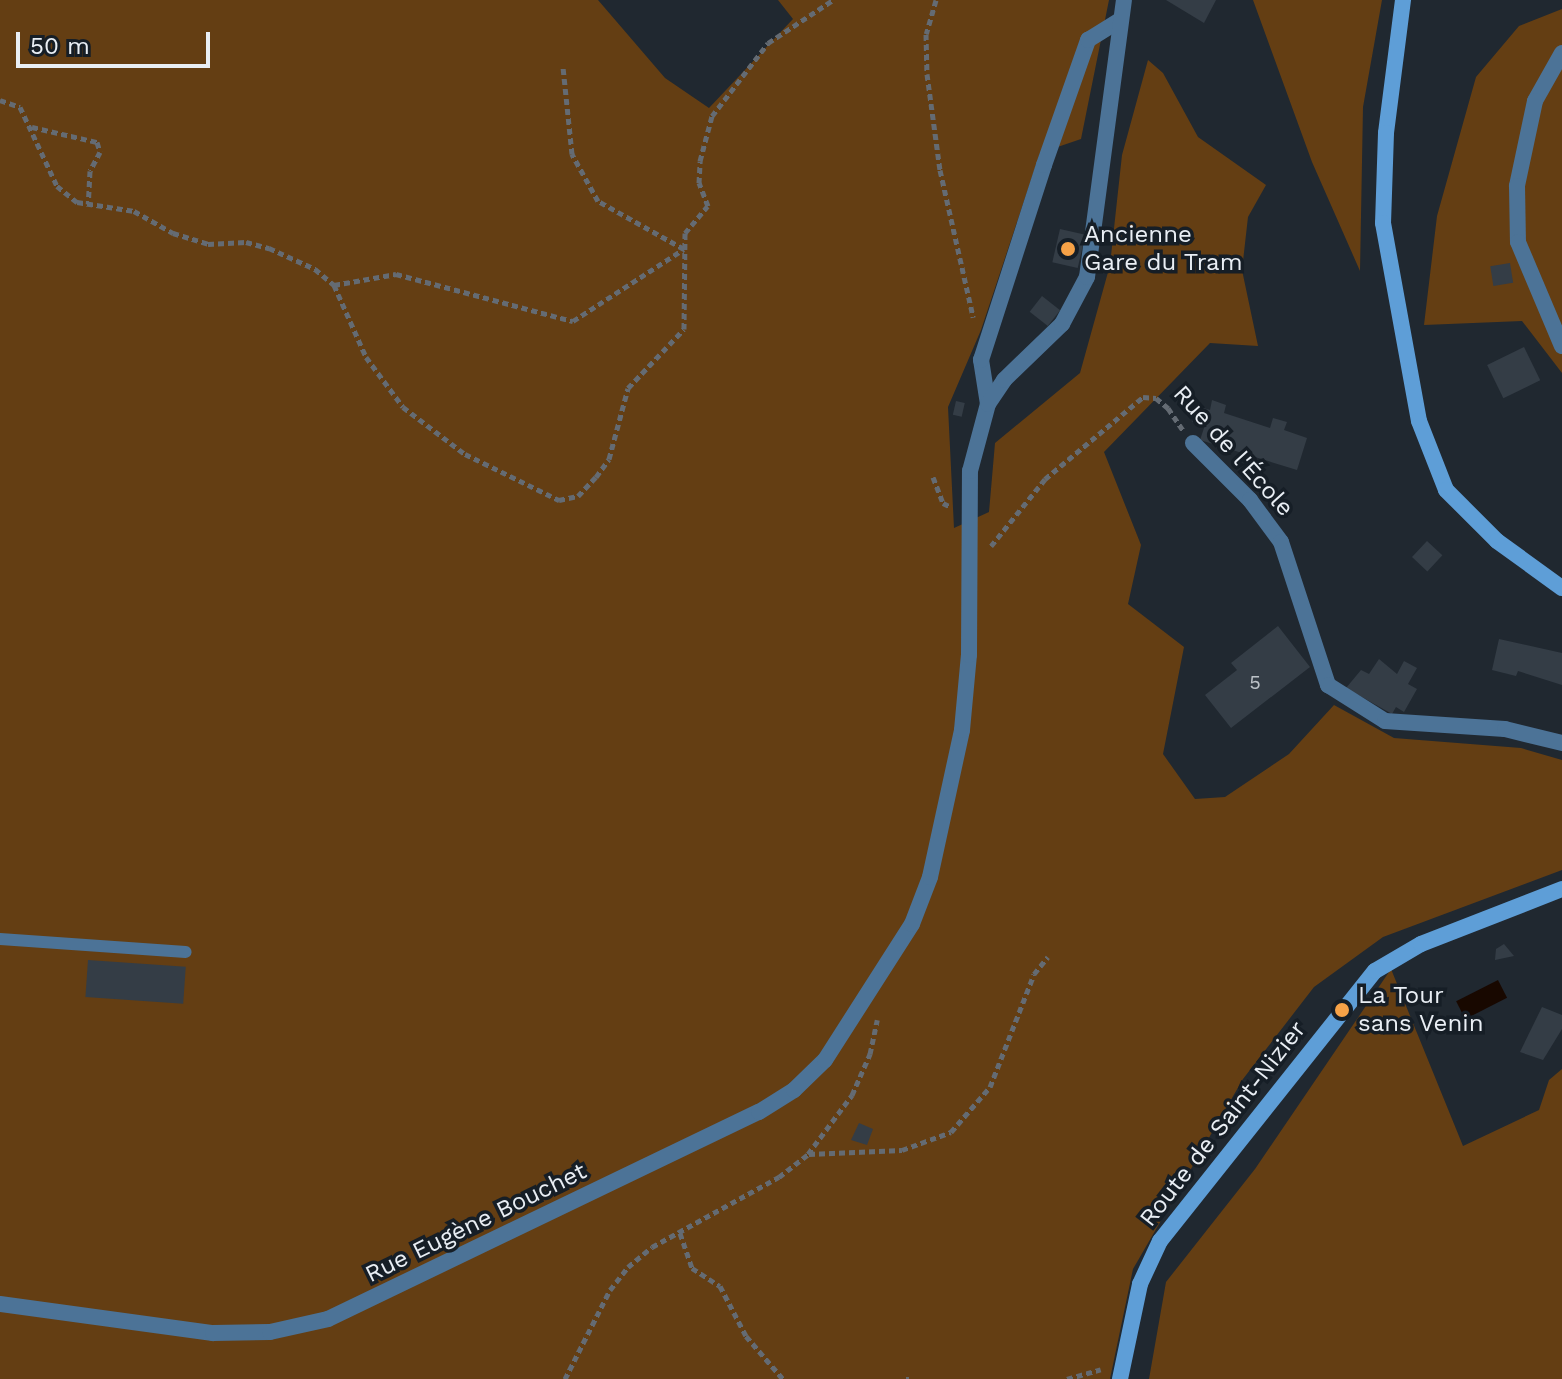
<!DOCTYPE html>
<html>
<head>
<meta charset="utf-8">
<style>
  body { margin:0 }
  #map { position:relative; width:1562px; height:1379px; overflow:hidden; background:#202830; font-family:"Work Sans",sans-serif }
  div>[style] { position:absolute }
  [style*='--x'] { left:calc(var(--x)*1px); top:calc(var(--y)*1px); width:calc(var(--w)*1px); rotate:calc(var(--a)*1deg) }
  .green>* { inset:0; background:#643e13 }
  .water>* { inset:0; background:#180800; transform-origin:0 0 }
  .building>* { inset:0; background:#343d46; transform-origin:0 0 }
  .path>* { height:5px; margin-top:-2.5px; transform-origin:0; background:repeating-linear-gradient(90deg,#646b73 0 6px,transparent 0 10px) }
  .lane>* { height:12px; margin:-6px; padding:0 6px; transform-origin:6px; border-radius:6px; background:#4c7397 }
  .street>* { height:16px; margin:-8px; padding:0 8px; transform-origin:8px; border-radius:8px; background:#4c7397 }
  .secondary>* { height:16px; margin:-8px; padding:0 8px; transform-origin:8px; border-radius:8px; background:#5e9ed7 }
  .dots>* { width:22px; height:22px; translate:-50% -50%; box-sizing:border-box; border:4px solid #161e26; border-radius:50% }
  span { translate:-50% -50%; white-space:nowrap; text-align:center; line-height:1.15; -webkit-text-stroke:7px #161e26; paint-order:stroke }
  .number-label { font-size:20px; color:#bcc2c8 }
  .number-label span { -webkit-text-stroke-width:0 }
  .poi-label { font-size:24px; color:#e9eef4 }
  .left { translate:0 -50%; text-align:left }
  .street-label { font-size:24px; color:#e9eef4 }
  .scale { position:absolute; left:16px; top:32px; width:194px; height:36px; box-sizing:border-box; border:4px solid #e9eef4; border-top:0; padding-left:10px; font-size:24px; line-height:28px; white-space:nowrap; color:#e9eef4; -webkit-text-stroke:6px #161e26; paint-order:stroke }
</style>
</head>
<body>
<div id="map">
  <div class="green">
    <div style="clip-path:polygon(0 0,598px 0,665px 78px,709px 108px,793px 19px,778px 0,1109px 0,1081px 139px,1040px 153px,981px 330px,948px 407px,954px 528px,989px 512px,995px 443px,1080px 373px,1110px 265px,1122px 155px,1148px 60px,1163px 73px,1198px 137px,1266px 185px,1248px 217px,1242px 270px,1258px 346px,1210px 343px,1104px 452px,1141px 545px,1128px 604px,1184px 647px,1163px 754px,1195px 799px,1225px 797px,1289px 754px,1334px 705px,1394px 738px,1521px 748px,1562px 760px,1562px 870px,1383px 937px,1314px 987px,1243px 1079px,1133px 1269px,1110px 1379px,0 1379px)"></div>
    <div style="clip-path:polygon(1253px 0,1382px 0,1363px 107px,1360px 271px,1312px 162px)"></div>
    <div style="clip-path:polygon(1562px 9px,1562px 373px,1522px 321px,1424px 325px,1437px 216px,1476px 77px,1519px 26px)"></div>
    <div style="clip-path:polygon(1391px 969px,1463px 1146px,1539px 1110px,1549px 1080px,1562px 1069px,1562px 1379px,1149px 1379px,1166px 1282px,1255px 1169px)"></div>
  </div>
  <div class="water">
    <div style="left:1498px;top:980px;width:20px;height:47px;rotate:63deg"></div>
  </div>
  <div class="building">
    <div style="clip-path:polygon(1166px 0,1216px 0,1204px 23px)"></div>
    <div style="left:1060px;top:229px;width:26px;height:34px;rotate:13deg"></div>
    <div style="left:1510px;top:263px;width:20px;height:20px;rotate:81deg"></div>
    <div style="left:1042px;top:296px;width:23px;height:20px;rotate:38deg"></div>
    <div style="left:1524px;top:347px;width:37px;height:41px;rotate:64deg"></div>
    <div style="clip-path:polygon(1212px 400px,1226px 405px,1224px 413px,1270px 428px,1273px 418px,1287px 422px,1284px 430px,1307px 438px,1297px 470px,1200px 440px,1205px 425px,1192px 422px,1197px 406px,1210px 410px)"></div>
    <div style="left:956px;top:401px;width:9px;height:14px;rotate:13deg"></div>
    <div style="left:1427px;top:541px;width:21px;height:22px;rotate:43deg"></div>
    <div style="clip-path:polygon(1278px 626px,1310px 667px,1231px 728px,1205px 695px,1237px 670px,1231px 663px)"></div>
    <div style="clip-path:polygon(1499px 639px,1562px 653px,1562px 685px,1518px 671px,1516px 676px,1492px 670px)"></div>
    <div style="clip-path:polygon(1379px 659px,1397px 674px,1404px 661px,1417px 668px,1408px 684px,1417px 689px,1404px 712px,1396px 707px,1392px 714px,1346px 688px,1361px 670px,1369px 674px)"></div>
    <div style="clip-path:polygon(1504px 944px,1514px 956px,1495px 960px,1496px 949px)"></div>
    <div style="left:88px;top:960px;width:98px;height:37px;rotate:4deg"></div>
    <div style="clip-path:polygon(1542px 1007px,1562px 1015px,1562px 1029px,1543px 1060px,1520px 1052px)"></div>
    <div style="clip-path:polygon(859px 1123px,873px 1129px,867px 1145px,851px 1140px)"></div>
  </div>
  <div class="path">
    <div style="--x:936;--y:0;--w:35;--a:106"></div>
    <div style="--x:926;--y:34;--w:40;--a:88.6"></div>
    <div style="--x:927;--y:74;--w:97;--a:82.3"></div>
    <div style="--x:940;--y:170;--w:151;--a:77.3"></div>
    <div style="--x:0;--y:100;--w:21;--a:19"></div>
    <div style="--x:20;--y:107;--w:87;--a:64.9"></div>
    <div style="--x:57;--y:186;--w:26;--a:39"></div>
    <div style="--x:77;--y:202;--w:58;--a:9"></div>
    <div style="--x:134;--y:211;--w:45;--a:29.4"></div>
    <div style="--x:173;--y:233;--w:37;--a:17"></div>
    <div style="--x:208;--y:244;--w:38;--a:-3"></div>
    <div style="--x:246;--y:242;--w:24;--a:15"></div>
    <div style="--x:269;--y:248;--w:51;--a:24.5"></div>
    <div style="--x:315;--y:269;--w:25;--a:40"></div>
    <div style="--x:334;--y:285;--w:79;--a:66"></div>
    <div style="--x:366;--y:357;--w:62;--a:53.5"></div>
    <div style="--x:403;--y:407;--w:78;--a:37.2"></div>
    <div style="--x:465;--y:454;--w:105;--a:26.1"></div>
    <div style="--x:559;--y:500;--w:19;--a:-12"></div>
    <div style="--x:578;--y:496;--w:26;--a:-47"></div>
    <div style="--x:596;--y:477;--w:22;--a:-54"></div>
    <div style="--x:609;--y:459;--w:73;--a:-75"></div>
    <div style="--x:628;--y:388;--w:81;--a:-46.5"></div>
    <div style="--x:684;--y:329;--w:96;--a:-89.4"></div>
    <div style="--x:685;--y:233;--w:35;--a:-50"></div>
    <div style="--x:708;--y:206;--w:25;--a:-111"></div>
    <div style="--x:699;--y:183;--w:22;--a:-87"></div>
    <div style="--x:700;--y:161;--w:47;--a:-75.1"></div>
    <div style="--x:712;--y:116;--w:92;--a:-52.5"></div>
    <div style="--x:768;--y:43;--w:78;--a:-33.5"></div>
    <div style="--x:32;--y:127;--w:67;--a:13"></div>
    <div style="--x:97;--y:142;--w:10;--a:73"></div>
    <div style="--x:100;--y:152;--w:21;--a:118"></div>
    <div style="--x:90;--y:171;--w:33;--a:93"></div>
    <div style="--x:334;--y:285;--w:63;--a:-10.1"></div>
    <div style="--x:396;--y:274;--w:183;--a:14.9"></div>
    <div style="--x:573;--y:321;--w:132;--a:-33"></div>
    <div style="--x:684;--y:249;--w:98;--a:-150.8"></div>
    <div style="--x:598;--y:201;--w:54;--a:-119"></div>
    <div style="--x:572;--y:154;--w:87;--a:-95.9"></div>
    <div style="--x:933;--y:477;--w:28;--a:69"></div>
    <div style="--x:943;--y:503;--w:9;--a:27"></div>
    <div style="--x:991;--y:546;--w:86;--a:-51.1"></div>
    <div style="--x:1045;--y:479;--w:128;--a:-39.9"></div>
    <div style="--x:1143;--y:397;--w:13;--a:4"></div>
    <div style="--x:1156;--y:398;--w:16;--a:40"></div>
    <div style="--x:1168;--y:408;--w:27;--a:56"></div>
    <div style="--x:809;--y:1154;--w:93;--a:-2.5"></div>
    <div style="--x:902;--y:1150;--w:52;--a:-20.2"></div>
    <div style="--x:951;--y:1132;--w:60;--a:-49.1"></div>
    <div style="--x:990;--y:1087;--w:121;--a:-68.7"></div>
    <div style="--x:1034;--y:974;--w:22;--a:-51"></div>
    <div style="--x:680;--y:1233;--w:37;--a:71"></div>
    <div style="--x:692;--y:1268;--w:33;--a:33"></div>
    <div style="--x:720;--y:1286;--w:56;--a:62.5"></div>
    <div style="--x:746;--y:1336;--w:57;--a:49.3"></div>
    <div style="--x:565;--y:1379;--w:100;--a:-63.2"></div>
    <div style="--x:610;--y:1290;--w:29;--a:-52"></div>
    <div style="--x:628;--y:1267;--w:31;--a:-40"></div>
    <div style="--x:652;--y:1247;--w:145;--a:-28.9"></div>
    <div style="--x:779;--y:1177;--w:37;--a:-38"></div>
    <div style="--x:808;--y:1154;--w:74;--a:-53.3"></div>
    <div style="--x:852;--y:1095;--w:45;--a:-66.3"></div>
    <div style="--x:870;--y:1054;--w:35;--a:-78"></div>
    <div style="--x:906;--y:1379;--w:3;--a:0"></div>
    <div style="--x:1067;--y:1379;--w:35;--a:-16"></div>
  </div>
  <div class="lane">
    <div style="--x:0;--y:939;--w:186;--a:4"></div>
  </div>
  <div class="street">
    <div style="--x:1562;--y:53;--w:55;--a:119.4"></div>
    <div style="--x:1535;--y:101;--w:87;--a:102"></div>
    <div style="--x:1517;--y:186;--w:56;--a:89"></div>
    <div style="--x:1518;--y:242;--w:113;--a:67.1"></div>
    <div style="--x:988;--y:404;--w:45;--a:-99"></div>
    <div style="--x:981;--y:360;--w:205;--a:-72.1"></div>
    <div style="--x:1044;--y:165;--w:133;--a:-70.6"></div>
    <div style="--x:1088;--y:40;--w:36;--a:-32"></div>
    <div style="--x:1193;--y:443;--w:81;--a:45"></div>
    <div style="--x:1250;--y:500;--w:52;--a:53.6"></div>
    <div style="--x:1281;--y:542;--w:151;--a:71.8"></div>
    <div style="--x:1328;--y:685;--w:67;--a:32.3"></div>
    <div style="--x:1385;--y:721;--w:120;--a:3.8"></div>
    <div style="--x:1505;--y:729;--w:59;--a:13.8"></div>
    <div style="--x:0;--y:1304;--w:215;--a:7.8"></div>
    <div style="--x:213;--y:1333;--w:57;--a:-1"></div>
    <div style="--x:270;--y:1332;--w:59;--a:-12.6"></div>
    <div style="--x:328;--y:1319;--w:478;--a:-25.7"></div>
    <div style="--x:759;--y:1112;--w:41;--a:-32.2"></div>
    <div style="--x:794;--y:1090;--w:43;--a:-44.1"></div>
    <div style="--x:825;--y:1060;--w:161;--a:-57.4"></div>
    <div style="--x:912;--y:924;--w:50;--a:-69"></div>
    <div style="--x:930;--y:877;--w:150;--a:-77.7"></div>
    <div style="--x:962;--y:730;--w:75;--a:-84.7"></div>
    <div style="--x:969;--y:655;--w:184;--a:-89.7"></div>
    <div style="--x:970;--y:471;--w:69;--a:-75"></div>
    <div style="--x:988;--y:404;--w:29;--a:-56"></div>
    <div style="--x:1004;--y:380;--w:81;--a:-44"></div>
    <div style="--x:1062;--y:324;--w:53;--a:-62"></div>
    <div style="--x:1087;--y:277;--w:279;--a:-82.4"></div>
  </div>
  <div class="secondary">
    <div style="--x:1403;--y:0;--w:134;--a:97.3"></div>
    <div style="--x:1386;--y:133;--w:90;--a:91.9"></div>
    <div style="--x:1383;--y:223;--w:201;--a:79.7"></div>
    <div style="--x:1419;--y:421;--w:74;--a:68.6"></div>
    <div style="--x:1446;--y:490;--w:72;--a:45"></div>
    <div style="--x:1497;--y:541;--w:80;--a:35.9"></div>
    <div style="--x:1120;--y:1379;--w:97;--a:-78.1"></div>
    <div style="--x:1140;--y:1284;--w:47;--a:-65.1"></div>
    <div style="--x:1160;--y:1241;--w:345;--a:-51.5"></div>
    <div style="--x:1375;--y:971;--w:53;--a:-30.4"></div>
    <div style="--x:1421;--y:944;--w:151;--a:-21.3"></div>
  </div>
  <div class="dots">
    <div style="left:1068px;top:249px;background:#f6a247"></div>
    <div style="left:1342px;top:1010px;background:#f6a247"></div>
  </div>
  <div class="number-label">
    <span style="left:1255px;top:682px">5</span>
  </div>
  <div class="poi-label">
    <span class="left" style="left:1084px;top:249px">Ancienne<br>Gare du Tram</span>
    <span class="left" style="left:1358px;top:1010px">La Tour<br>sans Venin</span>
  </div>
  <div class="street-label">
    <span style="left:1233px;top:451px;rotate:48deg">Rue de l'École</span>
    <span style="left:1223px;top:1124px;rotate:-52deg">Route de Saint-Nizier</span>
    <span style="left:476px;top:1223px;rotate:-26deg">Rue Eugène Bouchet</span>
  </div>
  <div class="scale">50 m</div>
</div>
</body>
</html>
